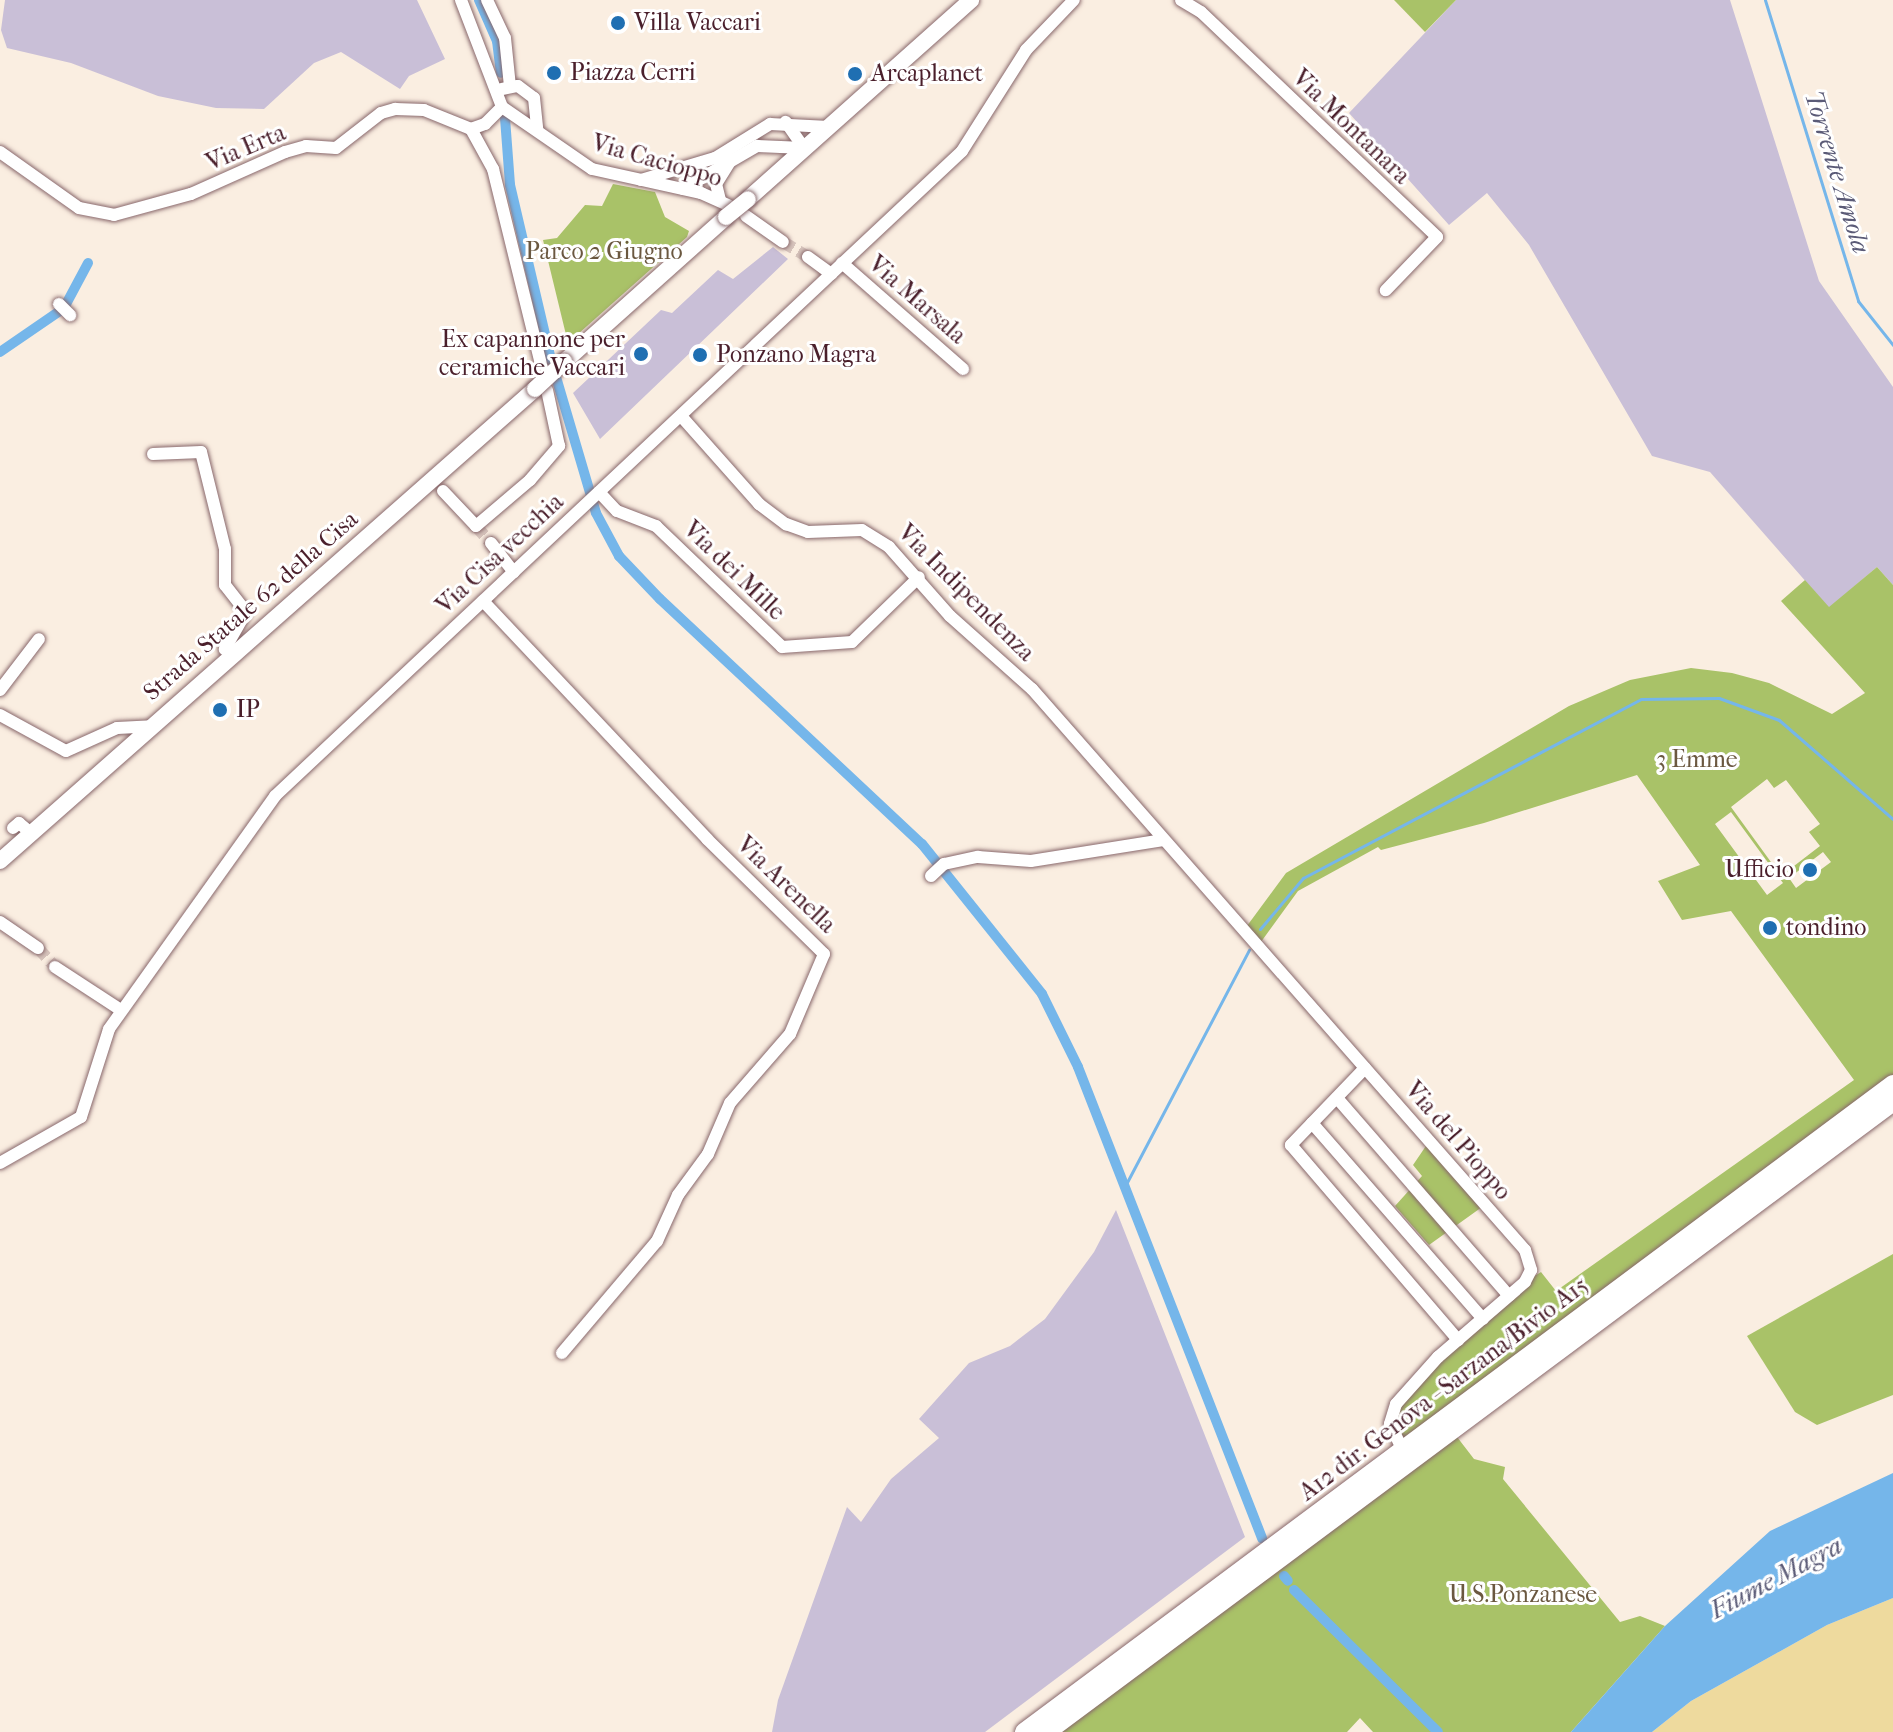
<!DOCTYPE html>
<html>
<head>
<meta charset="utf-8">
<style>
  body { margin:0 }
  #map { position:relative; width:1893px; height:1732px; overflow:hidden; background:#faeee1; font-family:"IM FELL French Canon",serif }
  div>[style] { position:absolute }
  [style*='--x'] { left:calc(var(--x)*1px); top:calc(var(--y)*1px); width:calc(var(--w)*1px); rotate:calc(var(--a)*1deg) }
  .industrial>* { inset:0; background:#c9bfd7 }
  .green>* { inset:0; background:#a9c268 }
  .sand>* { inset:0; background:#eeda9e }
  .water>* { inset:0; background:#75b6ea }
  .stream>* { height:3px; margin:-1.5px; padding:0 1.5px; transform-origin:1.5px; border-radius:1.5px; background:#75b6ea }
  .canal>* { height:10px; margin:-5px; padding:0 5px; transform-origin:5px; border-radius:5px; background:#75b6ea }
  .minor-tunnel>* { height:12px; margin-top:-6px; transform-origin:0; background:repeating-linear-gradient(90deg,#d7c5bd 0 12px,transparent 0 18px) }
  .roads { filter:drop-shadow(0 0 2px #88676b) drop-shadow(0 0 2px #88676b) }
  .minor>* { height:12px; margin:-6px; padding:0 6px; transform-origin:6px; border-radius:6px; background:#fff }
  .major>* { height:16px; margin:-8px; padding:0 8px; transform-origin:8px; border-radius:8px; background:#fff }
  .highway>* { height:18px; margin:-9px; padding:0 9px; transform-origin:9px; border-radius:9px; background:#fff }
  .bridges { filter:drop-shadow(0 0 2px #88676b) drop-shadow(0 0 2px #88676b) }
  .major-bridge>* { height:16px; margin:-8px; padding:0 8px; transform-origin:8px; border-radius:8px; background:#fff }
  .dots>* { width:22px; height:22px; translate:-50% -50%; box-sizing:border-box; border:4px solid #fff; border-radius:50% }
  span { translate:-50% -50%; white-space:nowrap; text-align:center; line-height:1.15; -webkit-text-stroke:6px #fff; paint-order:stroke }
  .poi-label { font-size:24px; color:#4a1f2b }
  .left { translate:0 -50%; text-align:left }
  .right { translate:-100% -50%; text-align:right }
  .street-label { font-size:24px; color:#4a1f2b }
  .park-label { font-size:24px; color:#6b5840 }
  .water-label { font-size:26px; color:#5b5b77; font-style:italic }
</style>
</head>
<body>
<div id="map">
  <div class="industrial">
    <div style="clip-path:polygon(5px 0,417px 0,445px 59px,409px 76px,400px 89px,341px 52px,314px 63px,264px 109px,216px 108px,158px 96px,71px 63px,7px 48px,1px 30px)"></div>
    <div style="clip-path:polygon(1456px 0,1730px 0,1819px 281px,1893px 387px,1893px 585px,1877px 567px,1829px 608px,1710px 472px,1652px 456px,1529px 245px,1487px 193px,1449px 225px,1349px 113px)"></div>
    <div style="clip-path:polygon(773px 247px,788px 259px,600px 439px,573px 393px,661px 310px,672px 313px,718px 270px,733px 279px)"></div>
    <div style="clip-path:polygon(1116px 1210px,1245px 1537px,985px 1732px,772px 1732px,778px 1700px,847px 1507px,861px 1522px,891px 1479px,939px 1438px,919px 1419px,969px 1363px,1010px 1346px,1045px 1319px,1094px 1252px)"></div>
  </div>
  <div class="green">
    <div style="clip-path:polygon(1394px 0,1456px 0,1425px 32px)"></div>
    <div style="clip-path:polygon(613px 184px,655px 192px,665px 217px,689px 231px,687px 237px,568px 343px,543px 240px,557px 238px,585px 205px,602px 206px)"></div>
    <div style="clip-path:polygon(evenodd,1877px 567px,1893px 585px,1893px 1079px,1401px 1447px,1393px 1434px,1396px 1404px,1525px 1282px,1541px 1272px,1556px 1291px,1854px 1080px,1731px 911px,1682px 920px,1658px 881px,1700px 865px,1637px 775px,1484px 823px,1381px 850px,1378px 847px,1298px 891px,1258px 946px,1244px 930px,1286px 873px,1569px 706px,1630px 680px,1691px 668px,1732px 673px,1769px 683px,1832px 714px,1865px 693px,1781px 601px,1805px 580px,1829px 607px,1877px 567px,1767px 779px,1774px 788px,1786px 780px,1820px 824px,1809px 832px,1820px 846px,1781px 876px,1731px 807px,1767px 779px,1877px 567px,1731px 812px,1783px 883px,1767px 895px,1715px 824px,1731px 812px,1877px 567px,1823px 852px,1831px 862px,1796px 888px,1789px 878px,1823px 852px)"></div>
    <div style="clip-path:polygon(1428px 1143px,1482px 1207px,1429px 1245px,1395px 1206px,1422px 1176px,1413px 1165px)"></div>
    <div style="clip-path:polygon(1893px 1254px,1893px 1395px,1817px 1425px,1795px 1412px,1747px 1336px)"></div>
    <div style="clip-path:polygon(1454px 1433px,1474px 1459px,1505px 1467px,1503px 1479px,1620px 1622px,1640px 1616px,1665px 1626px,1571px 1732px,1373px 1732px,1360px 1718px,1347px 1732px,1052px 1732px)"></div>
  </div>
  <div class="sand">
    <div style="clip-path:polygon(1893px 1598px,1893px 1732px,1652px 1732px,1691px 1701px,1827px 1625px)"></div>
  </div>
  <div class="water">
    <div style="clip-path:polygon(1893px 1473px,1893px 1598px,1827px 1625px,1691px 1701px,1652px 1732px,1571px 1732px,1665px 1626px,1770px 1531px)"></div>
  </div>
  <div class="stream">
    <div style="--x:1765;--y:0;--w:315;--a:72.8"></div>
    <div style="--x:1858;--y:301;--w:56;--a:51.5"></div>
    <div style="--x:1260;--y:929;--w:67;--a:-49.9"></div>
    <div style="--x:1303;--y:878;--w:382;--a:-27.9"></div>
    <div style="--x:1641;--y:699;--w:78;--a:-0.7"></div>
    <div style="--x:1719;--y:698;--w:64;--a:20.1"></div>
    <div style="--x:1779;--y:720;--w:151;--a:41"></div>
    <div style="--x:1125;--y:1186;--w:267;--a:-62.3"></div>
  </div>
  <div class="canal">
    <div style="--x:479;--y:0;--w:45;--a:66.3"></div>
    <div style="--x:497;--y:41;--w:32;--a:83"></div>
    <div style="--x:505;--y:118;--w:67;--a:85.7"></div>
    <div style="--x:510;--y:185;--w:180;--a:76.8"></div>
    <div style="--x:551;--y:360;--w:159;--a:73.6"></div>
    <div style="--x:596;--y:513;--w:49;--a:61.9"></div>
    <div style="--x:619;--y:556;--w:59;--a:46.4"></div>
    <div style="--x:660;--y:599;--w:359;--a:43.1"></div>
    <div style="--x:922;--y:844;--w:192;--a:51.3"></div>
    <div style="--x:1042;--y:994;--w:81;--a:63.7"></div>
    <div style="--x:1078;--y:1067;--w:506;--a:68.66"></div>
    <div style="--x:0;--y:352;--w:78;--a:-34.5"></div>
    <div style="--x:64;--y:308;--w:51;--a:-61.9"></div>
    <div style="--x:1284;--y:1576;--w:6;--a:51"></div>
    <div style="--x:1294;--y:1590;--w:202;--a:44.6"></div>
  </div>
  <div class="minor-tunnel">
    <div style="--x:783;--y:242;--w:29;--a:31"></div>
    <div style="--x:476;--y:526;--w:23;--a:49"></div>
    <div style="--x:38;--y:948;--w:25;--a:48"></div>
  </div>
  <div class="roads">
    <div class="minor">
      <div style="--x:461;--y:0;--w:115;--a:69"></div>
      <div style="--x:487;--y:0;--w:42;--a:64.7"></div>
      <div style="--x:505;--y:38;--w:48;--a:84.1"></div>
      <div style="--x:1181;--y:0;--w:23;--a:31"></div>
      <div style="--x:1201;--y:12;--w:326;--a:43.6"></div>
      <div style="--x:1437;--y:237;--w:74;--a:133.9"></div>
      <div style="--x:502;--y:89;--w:16;--a:-11"></div>
      <div style="--x:518;--y:86;--w:20;--a:37"></div>
      <div style="--x:534;--y:98;--w:31;--a:84"></div>
      <div style="--x:471;--y:129;--w:46;--a:61.2"></div>
      <div style="--x:493;--y:169;--w:210;--a:76.2"></div>
      <div style="--x:0;--y:152;--w:97;--a:35.3"></div>
      <div style="--x:79;--y:208;--w:36;--a:11"></div>
      <div style="--x:114;--y:215;--w:80;--a:-15.3"></div>
      <div style="--x:191;--y:194;--w:103;--a:-24.1"></div>
      <div style="--x:285;--y:152;--w:22;--a:-16"></div>
      <div style="--x:306;--y:146;--w:30;--a:4"></div>
      <div style="--x:336;--y:148;--w:57;--a:-37.9"></div>
      <div style="--x:381;--y:113;--w:15;--a:-16"></div>
      <div style="--x:395;--y:109;--w:29;--a:2"></div>
      <div style="--x:424;--y:110;--w:51;--a:22"></div>
      <div style="--x:471;--y:129;--w:15;--a:-20"></div>
      <div style="--x:485;--y:124;--w:24;--a:-45"></div>
      <div style="--x:502;--y:107;--w:109;--a:34.6"></div>
      <div style="--x:592;--y:169;--w:112;--a:12.4"></div>
      <div style="--x:701;--y:193;--w:30;--a:24"></div>
      <div style="--x:641;--y:180;--w:77;--a:-16.6"></div>
      <div style="--x:715;--y:158;--w:65;--a:-31.7"></div>
      <div style="--x:770;--y:124;--w:59;--a:2.9"></div>
      <div style="--x:683;--y:189;--w:86;--a:-30.2"></div>
      <div style="--x:757;--y:146;--w:47;--a:2.4"></div>
      <div style="--x:804;--y:148;--w:32;--a:-125"></div>
      <div style="--x:720;--y:200;--w:16;--a:-104"></div>
      <div style="--x:716;--y:184;--w:25;--a:-58"></div>
      <div style="--x:746;--y:216;--w:45;--a:35.1"></div>
      <div style="--x:808;--y:257;--w:29;--a:36"></div>
      <div style="--x:842;--y:263;--w:161;--a:41.2"></div>
      <div style="--x:59;--y:304;--w:16;--a:45"></div>
      <div style="--x:681;--y:416;--w:118;--a:48.4"></div>
      <div style="--x:759;--y:504;--w:34;--a:37"></div>
      <div style="--x:786;--y:524;--w:23;--a:20"></div>
      <div style="--x:808;--y:532;--w:54;--a:-2.1"></div>
      <div style="--x:862;--y:530;--w:32;--a:32"></div>
      <div style="--x:889;--y:547;--w:92;--a:48.5"></div>
      <div style="--x:950;--y:616;--w:110;--a:41.7"></div>
      <div style="--x:1032;--y:689;--w:747;--a:48.69"></div>
      <div style="--x:1525;--y:1250;--w:21;--a:73"></div>
      <div style="--x:1531;--y:1270;--w:13;--a:117"></div>
      <div style="--x:1525;--y:1282;--w:115;--a:139.2"></div>
      <div style="--x:1438;--y:1357;--w:63;--a:131.8"></div>
      <div style="--x:1396;--y:1404;--w:21;--a:107"></div>
      <div style="--x:1390;--y:1424;--w:25;--a:64"></div>
      <div style="--x:153;--y:454;--w:48;--a:-2.4"></div>
      <div style="--x:201;--y:452;--w:100;--a:76.1"></div>
      <div style="--x:225;--y:549;--w:36;--a:90"></div>
      <div style="--x:225;--y:585;--w:34;--a:52"></div>
      <div style="--x:246;--y:612;--w:43;--a:119.6"></div>
      <div style="--x:225;--y:649;--w:9;--a:41"></div>
      <div style="--x:443;--y:491;--w:48;--a:46.7"></div>
      <div style="--x:476;--y:526;--w:71;--a:-40.4"></div>
      <div style="--x:530;--y:480;--w:45;--a:-49.5"></div>
      <div style="--x:559;--y:446;--w:57;--a:-102.1"></div>
      <div style="--x:599;--y:492;--w:26;--a:47"></div>
      <div style="--x:617;--y:511;--w:42;--a:21"></div>
      <div style="--x:656;--y:526;--w:175;--a:43.8"></div>
      <div style="--x:782;--y:647;--w:70;--a:-4.1"></div>
      <div style="--x:852;--y:642;--w:93;--a:-44.1"></div>
      <div style="--x:491;--y:543;--w:37;--a:52"></div>
      <div style="--x:483;--y:601;--w:327;--a:46.7"></div>
      <div style="--x:707;--y:839;--w:164;--a:44.5"></div>
      <div style="--x:824;--y:954;--w:87;--a:113"></div>
      <div style="--x:790;--y:1034;--w:91;--a:131"></div>
      <div style="--x:730;--y:1103;--w:56;--a:113.3"></div>
      <div style="--x:708;--y:1154;--w:51;--a:126.2"></div>
      <div style="--x:678;--y:1195;--w:51;--a:114.5"></div>
      <div style="--x:657;--y:1241;--w:147;--a:130.3"></div>
      <div style="--x:0;--y:690;--w:64;--a:-52.6"></div>
      <div style="--x:0;--y:715;--w:75;--a:28.6"></div>
      <div style="--x:66;--y:751;--w:56;--a:-24.3"></div>
      <div style="--x:117;--y:728;--w:35;--a:-3"></div>
      <div style="--x:13;--y:828;--w:8;--a:-40"></div>
      <div style="--x:19;--y:823;--w:16;--a:40"></div>
      <div style="--x:931;--y:876;--w:18;--a:-43"></div>
      <div style="--x:944;--y:864;--w:35;--a:-12"></div>
      <div style="--x:978;--y:857;--w:53;--a:4.3"></div>
      <div style="--x:1031;--y:861;--w:134;--a:-9"></div>
      <div style="--x:0;--y:922;--w:46;--a:34.4"></div>
      <div style="--x:55;--y:967;--w:79;--a:33.1"></div>
      <div style="--x:1365;--y:1068;--w:107;--a:133.9"></div>
      <div style="--x:1291;--y:1145;--w:257;--a:49.4"></div>
      <div style="--x:1337;--y:1098;--w:262;--a:49"></div>
      <div style="--x:1312;--y:1123;--w:260;--a:48.9"></div>
      <div style="--x:0;--y:1163;--w:93;--a:-29.6"></div>
      <div style="--x:81;--y:1117;--w:92;--a:-72.3"></div>
      <div style="--x:109;--y:1029;--w:286;--a:-54.5"></div>
      <div style="--x:275;--y:796;--w:942;--a:-43.19"></div>
      <div style="--x:962;--y:151;--w:120;--a:-57.6"></div>
      <div style="--x:1026;--y:50;--w:69;--a:-46.2"></div>
    </div>
    <div class="major">
      <div style="--x:748;--y:199;--w:299;--a:-41.7"></div>
      <div style="--x:564;--y:362;--w:217;--a:-41.8"></div>
      <div style="--x:0;--y:861;--w:713;--a:-41.42"></div>
    </div>
    <div class="highway">
      <div style="--x:1024;--y:1732;--w:1084;--a:-36.71"></div>
      <div style="--x:1047;--y:1732;--w:1055;--a:-36.67"></div>
    </div>
  </div>
  <div class="bridges">
    <div class="major-bridge">
      <div style="--x:726;--y:217;--w:28;--a:-39"></div>
      <div style="--x:535;--y:389;--w:40;--a:-43"></div>
    </div>
  </div>
  <div class="dots">
    <div style="left:618px;top:23px;background:#1f6fb2"></div>
    <div style="left:554px;top:73px;background:#1f6fb2"></div>
    <div style="left:855px;top:74px;background:#1f6fb2"></div>
    <div style="left:641px;top:354px;background:#1f6fb2"></div>
    <div style="left:700px;top:355px;background:#1f6fb2"></div>
    <div style="left:220px;top:710px;background:#1f6fb2"></div>
    <div style="left:1810px;top:870px;background:#1f6fb2"></div>
    <div style="left:1770px;top:928px;background:#1f6fb2"></div>
  </div>
  <div class="poi-label">
    <span class="left" style="left:634px;top:23px">Villa Vaccari</span>
    <span class="left" style="left:570px;top:73px">Piazza Cerri</span>
    <span class="left" style="left:871px;top:74px">Arcaplanet</span>
    <span class="right" style="left:625px;top:354px">Ex capannone per<br>ceramiche Vaccari</span>
    <span class="left" style="left:716px;top:355px">Ponzano Magra</span>
    <span class="left" style="left:236px;top:710px">IP</span>
    <span class="right" style="left:1794px;top:870px">Ufficio</span>
    <span class="left" style="left:1786px;top:928px">tondino</span>
  </div>
  <div class="street-label">
    <span style="left:1351px;top:127px;rotate:44deg">Via Montanara</span>
    <span style="left:246px;top:148px;rotate:-23deg">Via Erta</span>
    <span style="left:657px;top:161px;rotate:16deg">Via Cacioppo</span>
    <span style="left:917px;top:300px;rotate:41deg">Via Marsala</span>
    <span style="left:500px;top:554px;rotate:-43deg">Via Cisa vecchia</span>
    <span style="left:734px;top:571px;rotate:44deg">Via dei Mille</span>
    <span style="left:966px;top:593px;rotate:45deg">Via Indipendenza</span>
    <span style="left:251px;top:606px;rotate:-41deg">Strada Statale 62 della Cisa</span>
    <span style="left:786px;top:885px;rotate:44deg">Via Arenella</span>
    <span style="left:1458px;top:1141px;rotate:49deg">Via del Pioppo</span>
    <span style="left:1444px;top:1389px;rotate:-37deg">A12 dir. Genova - Sarzana/Bivio A15</span>
  </div>
  <div class="park-label">
    <span style="left:604px;top:252px">Parco 2 Giugno</span>
    <span style="left:1697px;top:760px">3 Emme</span>
    <span style="left:1523px;top:1595px">U.S.Ponzanese</span>
  </div>
  <div class="water-label">
    <span style="left:1837px;top:172px;rotate:73deg">Torrente Amola</span>
    <span style="left:1776px;top:1578px;rotate:-28deg">Fiume Magra</span>
  </div>
</div>
</body>
</html>
